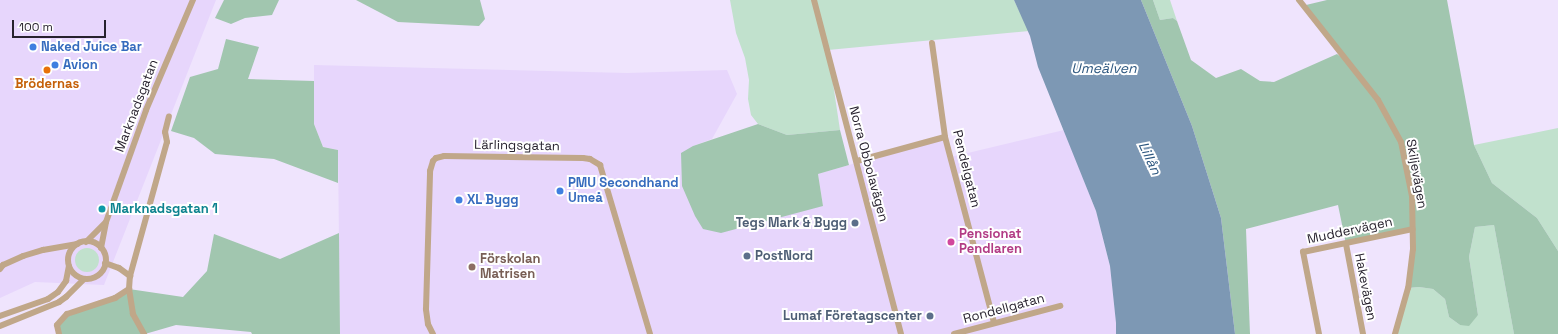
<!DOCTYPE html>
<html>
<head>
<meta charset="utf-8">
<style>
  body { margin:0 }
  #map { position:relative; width:1558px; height:334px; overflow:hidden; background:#efe4fd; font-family:"Space Grotesk",sans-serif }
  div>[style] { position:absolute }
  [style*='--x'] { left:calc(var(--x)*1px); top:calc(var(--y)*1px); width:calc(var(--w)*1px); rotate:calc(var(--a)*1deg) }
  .built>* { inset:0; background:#e7d6fc }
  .green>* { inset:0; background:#c1e1cd }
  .round { border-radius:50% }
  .forest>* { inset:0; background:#a1c6af }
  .water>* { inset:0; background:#7d98b4 }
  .minor>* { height:6px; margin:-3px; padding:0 3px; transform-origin:3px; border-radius:3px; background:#c0a789 }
  .minor>.ring { margin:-3px; padding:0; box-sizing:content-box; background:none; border:6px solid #c0a789; border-radius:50% }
  .dots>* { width:11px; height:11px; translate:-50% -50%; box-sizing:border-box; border:2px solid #fff; border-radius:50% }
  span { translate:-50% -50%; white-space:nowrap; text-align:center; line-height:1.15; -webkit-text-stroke:4px #fff; paint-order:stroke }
  .shop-label { font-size:13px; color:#366cbe; font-weight:700 }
  .left { translate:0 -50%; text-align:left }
  .food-label { font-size:13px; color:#c56008; font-weight:700 }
  .street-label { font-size:13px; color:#27222e }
  .culture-label { font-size:13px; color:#0d838f; font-weight:700 }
  .service-label { font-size:13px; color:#4e5e75; font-weight:700 }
  .right { translate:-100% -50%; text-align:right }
  .hotel-label { font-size:13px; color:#b23c85; font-weight:700 }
  .education-label { font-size:13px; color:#785e54; font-weight:700 }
  .water-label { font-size:14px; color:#2e5880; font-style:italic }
  .scale { position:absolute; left:12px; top:20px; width:94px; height:18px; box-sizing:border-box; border:2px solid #27222e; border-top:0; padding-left:5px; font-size:12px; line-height:14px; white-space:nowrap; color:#27222e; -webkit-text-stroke:3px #fff; paint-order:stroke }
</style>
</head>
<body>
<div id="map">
  <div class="built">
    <div style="clip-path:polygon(0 0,216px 0,104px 285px,35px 282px,0 298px)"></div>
    <div style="clip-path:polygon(314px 65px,627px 73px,727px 70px,737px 94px,712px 139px,693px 146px,823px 206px,818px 174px,945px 137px,951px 157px,1064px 130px,1096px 211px,1110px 266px,1116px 323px,1116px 334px,340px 334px,338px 150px,323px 147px,314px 124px)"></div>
  </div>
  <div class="green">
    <div style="clip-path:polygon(730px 0,1014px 0,1029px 31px,828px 50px,840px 130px,787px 135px,758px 124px,751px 115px,748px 99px,749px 80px,745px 58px,736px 33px)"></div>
    <div style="clip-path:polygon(1153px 0,1170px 0,1177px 21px,1173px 18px,1160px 20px)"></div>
    <div style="clip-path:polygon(1558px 128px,1558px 251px,1537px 218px,1492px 183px,1474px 145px)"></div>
    <div style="clip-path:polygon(1494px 225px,1514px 334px,1395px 334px,1408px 288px,1419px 287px,1433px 289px,1445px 299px,1449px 317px,1460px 325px,1478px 315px,1469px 257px,1475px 227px)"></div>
    <div class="round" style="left:75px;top:248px;width:24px;height:24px"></div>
  </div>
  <div class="forest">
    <div style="clip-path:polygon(224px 0,279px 0,272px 15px,245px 18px,231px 24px,215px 18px)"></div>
    <div style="clip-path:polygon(356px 0,480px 0,485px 19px,479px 26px,398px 22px)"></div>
    <div style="clip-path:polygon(1141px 0,1153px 0,1160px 20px,1173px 18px,1177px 21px,1191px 60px,1216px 78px,1241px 69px,1260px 81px,1274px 82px,1337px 54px,1345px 60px,1306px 5px,1327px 0,1447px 0,1474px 145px,1492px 183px,1537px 218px,1558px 251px,1558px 334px,1514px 334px,1494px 225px,1475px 227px,1469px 257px,1478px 315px,1469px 326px,1460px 325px,1449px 317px,1445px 299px,1433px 289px,1419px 287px,1408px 288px,1413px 230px,1346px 244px,1338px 205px,1246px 229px,1250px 334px,1235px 334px,1221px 218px,1192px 126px)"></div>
    <div style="clip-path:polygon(226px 39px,259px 47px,248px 79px,314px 81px,314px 124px,323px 147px,338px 150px,338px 183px,274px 159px,215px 154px,194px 138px,171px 131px,190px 77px,218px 69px)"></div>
    <div style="clip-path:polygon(758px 124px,787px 135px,840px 130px,849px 165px,818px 174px,823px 206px,721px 233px,703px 229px,695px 216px,682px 186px,681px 153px,693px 146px)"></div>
    <div style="clip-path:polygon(339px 233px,340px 334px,252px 334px,251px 332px,176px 325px,145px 334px,59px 334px,60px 320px,129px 289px,183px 297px,207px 271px,214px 234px,280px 259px)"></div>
  </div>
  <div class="water">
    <div style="clip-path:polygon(1014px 0,1141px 0,1192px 126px,1221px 218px,1235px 334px,1116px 334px,1116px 323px,1110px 266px,1096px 211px,1038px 67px,1030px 36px)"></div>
  </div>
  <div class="minor">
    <div style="--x:814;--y:0;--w:345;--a:75.4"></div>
    <div style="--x:1299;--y:0;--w:127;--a:51.7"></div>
    <div style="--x:1378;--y:100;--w:48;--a:61.3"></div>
    <div style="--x:1401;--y:142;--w:55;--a:78.5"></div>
    <div style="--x:1412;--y:196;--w:53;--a:88.9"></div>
    <div style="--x:1413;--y:249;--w:39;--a:97"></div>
    <div style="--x:1408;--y:288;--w:48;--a:105.8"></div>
    <div style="--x:932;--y:43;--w:95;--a:82.1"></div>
    <div style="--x:945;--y:137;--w:192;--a:75.2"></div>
    <div style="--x:857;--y:161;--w:91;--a:-15.3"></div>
    <div class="ring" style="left:68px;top:241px;width:32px;height:32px"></div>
    <div style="--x:86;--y:242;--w:27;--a:-45"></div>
    <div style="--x:1346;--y:244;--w:92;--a:79.3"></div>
    <div style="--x:101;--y:248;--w:26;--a:-79"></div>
    <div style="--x:106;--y:222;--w:119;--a:-70.3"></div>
    <div style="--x:146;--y:110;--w:120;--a:-66.9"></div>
    <div style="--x:105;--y:263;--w:15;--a:20"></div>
    <div style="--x:119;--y:268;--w:14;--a:36"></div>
    <div style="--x:0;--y:269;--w:5;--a:-53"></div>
    <div style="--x:3;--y:265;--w:22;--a:-24"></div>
    <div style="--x:23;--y:256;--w:21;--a:-17"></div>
    <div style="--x:43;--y:250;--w:35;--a:-10"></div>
    <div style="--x:0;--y:316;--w:51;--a:-19.5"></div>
    <div style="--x:48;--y:299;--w:12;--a:-35"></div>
    <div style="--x:58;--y:292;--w:14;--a:-54"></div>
    <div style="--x:66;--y:281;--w:15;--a:-79"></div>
    <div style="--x:0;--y:326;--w:64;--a:-22.1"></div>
    <div style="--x:59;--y:302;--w:9;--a:-36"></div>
    <div style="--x:66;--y:297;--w:25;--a:-45"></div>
    <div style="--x:59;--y:334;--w:9;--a:-103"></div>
    <div style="--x:57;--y:325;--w:15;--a:-48"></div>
    <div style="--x:67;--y:314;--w:51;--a:-18.4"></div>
    <div style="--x:115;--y:298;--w:17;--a:-33"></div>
    <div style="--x:144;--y:334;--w:23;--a:-119"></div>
    <div style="--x:133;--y:314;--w:25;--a:-99"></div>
    <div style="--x:129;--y:289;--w:13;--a:-86"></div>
    <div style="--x:130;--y:276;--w:139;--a:-74.6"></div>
    <div style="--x:167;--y:142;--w:10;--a:-101"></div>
    <div style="--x:165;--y:132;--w:16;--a:-76"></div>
    <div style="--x:433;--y:334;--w:11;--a:-117"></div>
    <div style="--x:428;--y:324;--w:15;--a:-98"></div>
    <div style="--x:426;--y:309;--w:138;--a:-88.3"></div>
    <div style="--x:430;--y:171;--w:10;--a:-73"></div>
    <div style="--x:433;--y:161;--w:4;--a:-45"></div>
    <div style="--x:436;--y:158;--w:8;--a:-14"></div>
    <div style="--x:444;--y:156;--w:139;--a:0.8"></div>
    <div style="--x:583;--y:158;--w:7;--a:8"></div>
    <div style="--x:590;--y:159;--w:12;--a:31"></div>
    <div style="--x:600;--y:165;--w:176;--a:73.5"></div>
    <div style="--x:954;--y:334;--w:110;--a:-14.8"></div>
    <div style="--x:1319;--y:334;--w:84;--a:-101"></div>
    <div style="--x:1303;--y:252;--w:112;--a:-11.8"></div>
  </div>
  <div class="dots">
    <div style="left:33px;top:47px;background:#3f7fe0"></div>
    <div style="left:55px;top:65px;background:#3f7fe0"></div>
    <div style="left:47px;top:70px;background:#e8710a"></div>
    <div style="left:560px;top:191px;background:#3f7fe0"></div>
    <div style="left:459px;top:200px;background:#3f7fe0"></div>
    <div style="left:102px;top:209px;background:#0f9aa8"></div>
    <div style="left:855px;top:223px;background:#5c6f8a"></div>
    <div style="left:951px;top:242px;background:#d1479c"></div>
    <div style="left:747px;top:256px;background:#5c6f8a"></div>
    <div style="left:472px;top:267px;background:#8d6e63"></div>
    <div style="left:930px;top:316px;background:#5c6f8a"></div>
  </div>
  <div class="shop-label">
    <span class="left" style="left:41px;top:47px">Naked Juice Bar</span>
    <span class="left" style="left:63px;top:65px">Avion</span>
    <span class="left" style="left:568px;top:191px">PMU Secondhand<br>Umeå</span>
    <span class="left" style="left:467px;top:200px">XL Bygg</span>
  </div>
  <div class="food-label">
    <span style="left:47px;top:84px">Brödernas</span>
  </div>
  <div class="street-label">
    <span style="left:137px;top:106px;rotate:-69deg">Marknadsgatan</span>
    <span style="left:517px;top:146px;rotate:1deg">Lärlingsgatan</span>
    <span style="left:868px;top:164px;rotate:75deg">Norra Obbolavägen</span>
    <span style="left:966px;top:169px;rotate:76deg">Pendelgatan</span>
    <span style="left:1416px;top:174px;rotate:80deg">Skiljevägen</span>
    <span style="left:1350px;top:231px;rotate:-12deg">Muddervägen</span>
    <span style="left:1365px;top:287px;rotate:79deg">Hakevägen</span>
    <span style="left:1004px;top:309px;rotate:-15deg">Rondellgatan</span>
  </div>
  <div class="culture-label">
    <span class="left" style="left:110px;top:209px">Marknadsgatan 1</span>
  </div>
  <div class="service-label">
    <span class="right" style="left:847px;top:223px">Tegs Mark &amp; Bygg</span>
    <span class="left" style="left:755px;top:256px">PostNord</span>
    <span class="right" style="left:922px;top:316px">Lumaf Företagscenter</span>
  </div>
  <div class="hotel-label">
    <span class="left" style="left:959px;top:242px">Pensionat<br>Pendlaren</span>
  </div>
  <div class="education-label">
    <span class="left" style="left:480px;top:267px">Förskolan<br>Matrisen</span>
  </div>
  <div class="water-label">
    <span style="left:1104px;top:68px">Umeälven</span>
    <span style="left:1150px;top:158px;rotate:65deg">Lillån</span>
  </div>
  <div class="scale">100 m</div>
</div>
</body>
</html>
